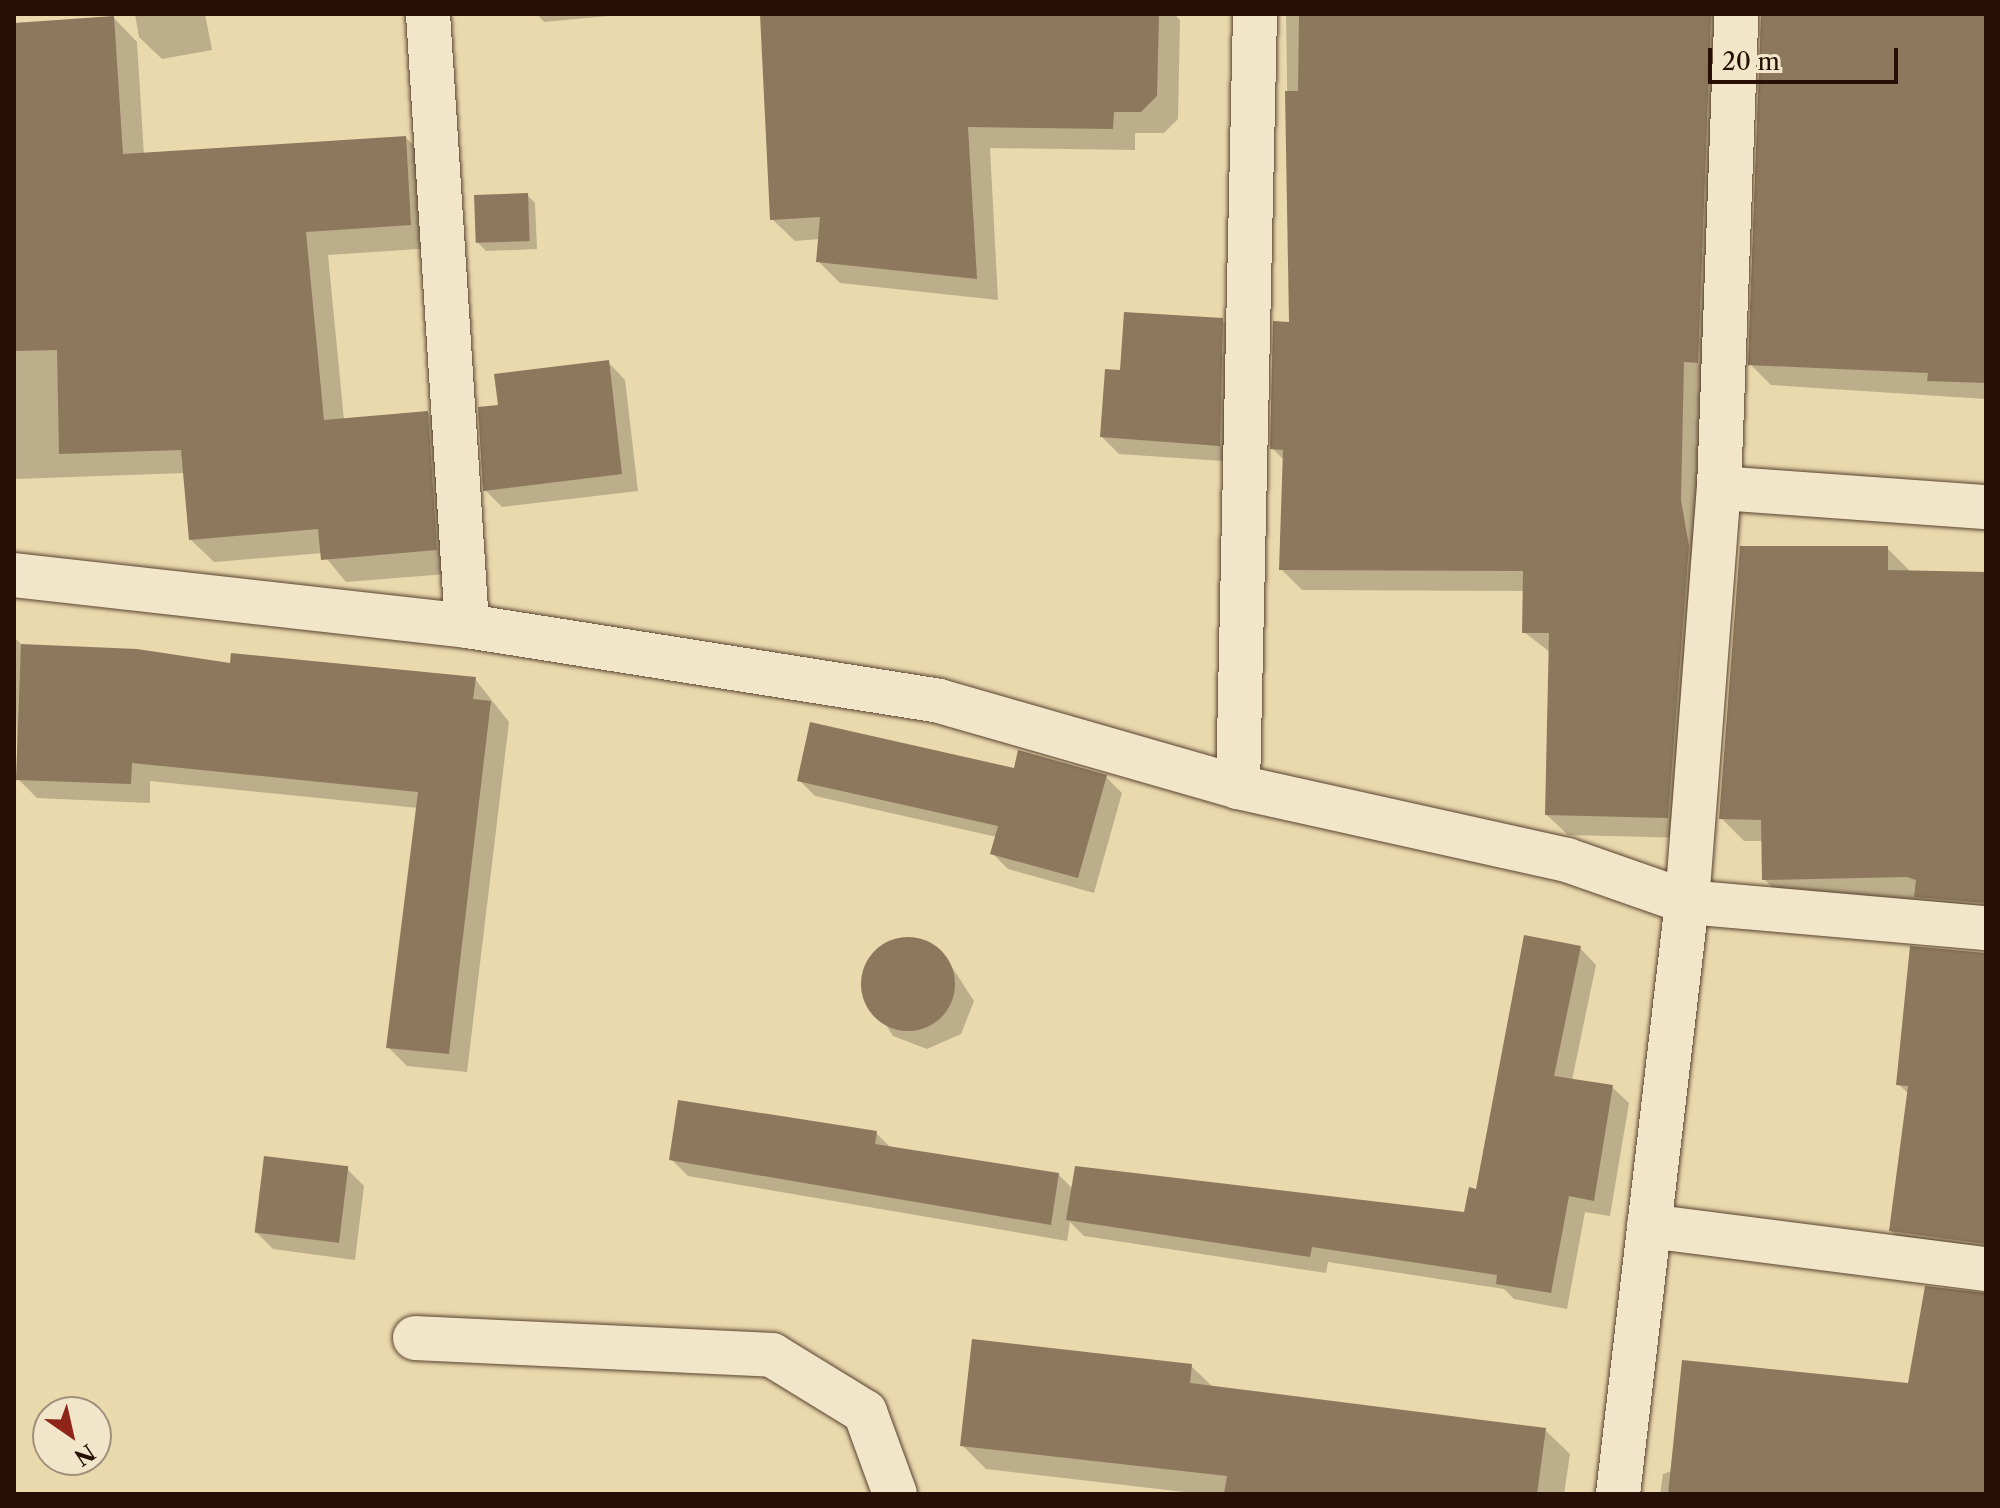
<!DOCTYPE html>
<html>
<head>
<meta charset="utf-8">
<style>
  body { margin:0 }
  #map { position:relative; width:2000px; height:1508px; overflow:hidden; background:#ebd9ae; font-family:"Libre Caslon Text",serif }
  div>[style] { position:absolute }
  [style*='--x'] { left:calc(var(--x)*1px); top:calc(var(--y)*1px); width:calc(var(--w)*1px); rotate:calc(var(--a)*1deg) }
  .shadow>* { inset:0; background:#0003 }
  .building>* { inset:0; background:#8d785d; transform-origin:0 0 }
  .round { border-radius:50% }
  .roads { filter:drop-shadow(0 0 2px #58422f) drop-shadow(0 0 2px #58422f) }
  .minor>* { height:44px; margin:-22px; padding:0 22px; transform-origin:22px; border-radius:22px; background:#f2e6ca }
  span { translate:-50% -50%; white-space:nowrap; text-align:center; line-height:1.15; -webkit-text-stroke:8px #f2e6ca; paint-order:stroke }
  .frame { position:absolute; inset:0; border:16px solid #270f05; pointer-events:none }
  .north { position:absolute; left:32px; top:1396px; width:80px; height:80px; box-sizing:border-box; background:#f2e6ca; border:2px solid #a1907b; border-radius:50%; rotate:146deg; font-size:22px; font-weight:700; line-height:32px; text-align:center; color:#270f05 }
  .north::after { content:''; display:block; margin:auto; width:28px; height:36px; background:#8f2418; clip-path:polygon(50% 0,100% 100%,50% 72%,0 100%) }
  .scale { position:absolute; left:1708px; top:48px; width:190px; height:36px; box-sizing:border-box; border:4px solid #270f05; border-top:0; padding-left:10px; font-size:24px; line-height:28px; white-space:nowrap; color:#270f05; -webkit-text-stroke:6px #f2e6ca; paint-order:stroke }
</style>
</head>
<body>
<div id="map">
  <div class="shadow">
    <div style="clip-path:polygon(135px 14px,205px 14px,212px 50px,162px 59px,139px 37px)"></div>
    <div style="clip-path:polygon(537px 14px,629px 14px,544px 22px)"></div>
    <div style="clip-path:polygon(783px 14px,1174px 14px,1180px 20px,1178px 119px,1164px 133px,1135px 133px,1135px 150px,990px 148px,998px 300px,840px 283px,818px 261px,820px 239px,795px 241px,772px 219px)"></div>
    <div style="clip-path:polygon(1286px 14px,1748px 14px,1688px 838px,1568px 835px,1547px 815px,1551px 653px,1524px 632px,1525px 591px,1302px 590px,1281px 569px,1284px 460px,1272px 448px,1291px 325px)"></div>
    <div style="clip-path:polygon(1763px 14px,1986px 14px,1986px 399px,1771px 385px,1750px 364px)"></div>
    <div style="clip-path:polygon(114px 18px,137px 42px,144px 155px,406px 138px,429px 161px,434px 248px,328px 255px,344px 420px,427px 413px,451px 436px,459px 573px,346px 582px,322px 553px,214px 562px,190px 539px,185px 473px,16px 479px,14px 496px,14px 25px)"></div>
    <div style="clip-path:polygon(527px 195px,535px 203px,537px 249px,486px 251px,478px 243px)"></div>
    <div style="clip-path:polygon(1222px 320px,1240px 337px,1237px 462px,1119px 454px,1102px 437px,1122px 372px)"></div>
    <div style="clip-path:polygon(608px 362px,625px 380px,638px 491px,502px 507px,485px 490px,500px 407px)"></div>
    <div style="clip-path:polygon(1887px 548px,1910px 571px,1986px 574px,1986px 925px,1940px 919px,1920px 900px,1787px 902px,1764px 879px,1763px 841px,1744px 841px,1721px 818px)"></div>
    <div style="clip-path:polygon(14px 637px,23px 646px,232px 665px,475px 679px,509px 722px,467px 1072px,407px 1066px,388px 1047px,418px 808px,150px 781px,150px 803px,37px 798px,18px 779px)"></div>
    <div style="clip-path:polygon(1015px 770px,1106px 777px,1122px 793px,1094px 893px,1008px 869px,992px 853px,997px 837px,815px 796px,799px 780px)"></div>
    <div style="clip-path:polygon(907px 938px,941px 950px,974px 1001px,961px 1034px,927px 1049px,893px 1036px,861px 986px,874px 953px)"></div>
    <div style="clip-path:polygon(1580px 948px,1596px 965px,1572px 1080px,1612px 1087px,1629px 1103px,1610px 1216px,1585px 1212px,1567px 1309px,1514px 1299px,1504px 1289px,1328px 1262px,1326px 1273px,1084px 1236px,1070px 1222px,1067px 1241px,688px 1176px,671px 1159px,876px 1133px,892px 1149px,1058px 1174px,1073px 1189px,1466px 1214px)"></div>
    <div style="clip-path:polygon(1986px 954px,1986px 1265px,1914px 1254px,1891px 1231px,1909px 1094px,1898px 1084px)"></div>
    <div style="clip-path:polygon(347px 1169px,364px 1186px,355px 1260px,273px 1249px,256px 1232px)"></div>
    <div style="clip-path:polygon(1986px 1295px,1986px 1476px,1877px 1494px,1660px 1494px,1663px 1474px,1910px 1385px)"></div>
    <div style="clip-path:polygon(1191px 1366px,1214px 1388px,1545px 1430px,1570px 1454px,1564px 1494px,1202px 1494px,986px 1469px,962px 1445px)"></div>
  </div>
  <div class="building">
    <div style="clip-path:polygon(760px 14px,1159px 14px,1157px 96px,1141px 112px,1114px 112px,1113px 129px,968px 127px,977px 279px,816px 262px,820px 217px,770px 220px)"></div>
    <div style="clip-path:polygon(1711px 14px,1698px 363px,1684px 362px,1681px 500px,1689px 546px,1668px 818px,1545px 815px,1549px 633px,1522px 633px,1523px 571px,1279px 570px,1283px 450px,1270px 449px,1273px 321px,1289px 322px,1285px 91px,1298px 91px,1299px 16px)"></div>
    <div style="clip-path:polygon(1761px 14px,1986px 14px,1986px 383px,1927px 381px,1928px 373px,1748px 365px)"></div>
    <div style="clip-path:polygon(114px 16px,123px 154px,406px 136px,411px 225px,306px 232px,324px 420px,428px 411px,437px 550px,321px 560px,318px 529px,189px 540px,181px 450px,59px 454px,57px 350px,14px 351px,14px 23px)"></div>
    <div style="left:528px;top:193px;width:48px;height:54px;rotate:88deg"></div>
    <div style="clip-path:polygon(1124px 312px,1223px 318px,1220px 446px,1100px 437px,1105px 369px,1120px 370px)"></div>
    <div style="clip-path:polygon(609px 360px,622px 474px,483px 491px,478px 407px,498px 405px,494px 374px)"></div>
    <div style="clip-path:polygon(1740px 546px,1888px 546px,1888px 570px,1986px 572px,1986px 903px,1914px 897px,1916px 880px,1907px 877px,1762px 880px,1761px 820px,1719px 819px)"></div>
    <div style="clip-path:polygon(21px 644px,137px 649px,230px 663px,231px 653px,476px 677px,473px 699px,491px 701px,449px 1054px,386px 1048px,418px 792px,132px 763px,131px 784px,16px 780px)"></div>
    <div style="clip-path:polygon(810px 722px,1014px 768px,1018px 750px,1107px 775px,1078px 878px,990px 854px,998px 826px,797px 781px)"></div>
    <div style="clip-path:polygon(1524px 935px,1581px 946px,1554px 1076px,1613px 1085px,1594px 1201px,1569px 1196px,1551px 1293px,1496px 1284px,1497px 1275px,1312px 1247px,1310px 1257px,1066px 1220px,1075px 1166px,1464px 1212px,1469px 1187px,1476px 1189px)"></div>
    <div class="round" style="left:861px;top:937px;width:94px;height:94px"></div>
    <div style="clip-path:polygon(1910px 946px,1986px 953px,1986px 1244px,1889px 1231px,1908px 1086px,1896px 1085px)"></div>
    <div style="clip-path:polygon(678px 1100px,877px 1131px,875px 1144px,1059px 1173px,1051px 1225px,669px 1160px)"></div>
    <div style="left:264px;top:1156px;width:85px;height:77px;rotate:7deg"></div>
    <div style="clip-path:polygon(1925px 1286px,1986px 1293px,1986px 1494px,1668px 1494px,1682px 1360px,1908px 1383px)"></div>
    <div style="clip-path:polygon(972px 1339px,1192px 1364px,1190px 1383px,1546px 1428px,1537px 1494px,1224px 1494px,1227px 1476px,960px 1446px)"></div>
  </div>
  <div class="roads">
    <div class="minor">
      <div style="--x:428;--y:14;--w:613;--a:86.35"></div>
      <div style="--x:1719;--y:488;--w:268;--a:4.1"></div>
      <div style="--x:14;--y:575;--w:456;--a:6.4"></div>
      <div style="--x:467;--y:626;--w:478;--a:9"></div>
      <div style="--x:939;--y:701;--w:311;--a:16"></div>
      <div style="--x:1238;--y:787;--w:337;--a:12.5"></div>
      <div style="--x:1567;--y:860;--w:127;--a:19.3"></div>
      <div style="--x:1687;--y:902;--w:300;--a:5"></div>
      <div style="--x:1238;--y:787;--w:773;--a:-88.74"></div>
      <div style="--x:1649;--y:1226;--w:340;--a:7.3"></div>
      <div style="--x:415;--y:1338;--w:357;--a:2.7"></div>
      <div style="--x:772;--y:1355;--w:109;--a:31.5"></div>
      <div style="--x:865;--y:1412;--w:87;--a:69.9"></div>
      <div style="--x:1618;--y:1494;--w:596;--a:-83.35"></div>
      <div style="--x:1687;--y:902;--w:415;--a:-85.6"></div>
      <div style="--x:1719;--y:488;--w:474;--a:-87.9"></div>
    </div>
  </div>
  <div class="frame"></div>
  <div class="north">N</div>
  <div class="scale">20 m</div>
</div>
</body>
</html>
